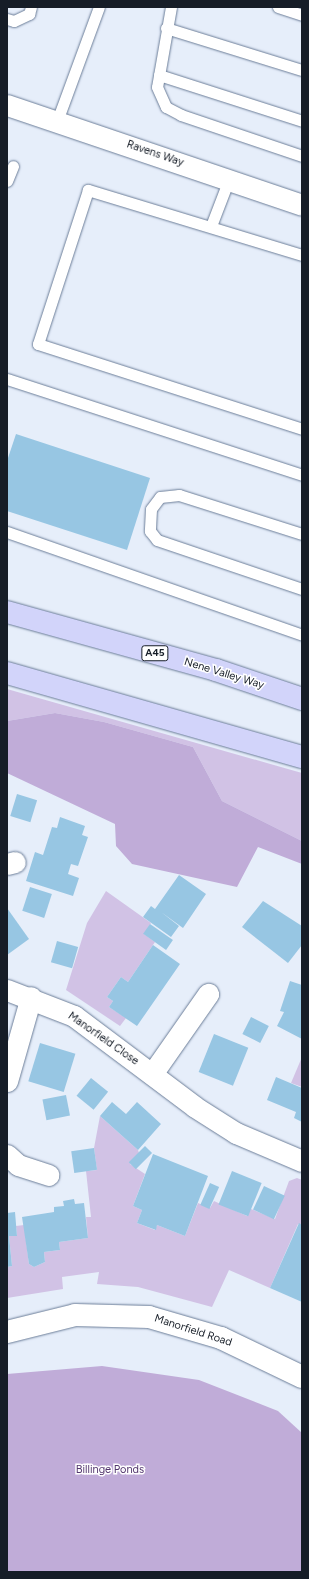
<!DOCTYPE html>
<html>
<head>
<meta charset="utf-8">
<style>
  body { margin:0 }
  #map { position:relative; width:309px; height:1579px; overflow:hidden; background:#e6eefa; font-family:Figtree,sans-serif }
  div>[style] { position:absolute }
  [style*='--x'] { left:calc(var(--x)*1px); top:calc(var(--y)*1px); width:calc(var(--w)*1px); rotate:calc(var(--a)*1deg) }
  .green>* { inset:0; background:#d1c2e5 }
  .forest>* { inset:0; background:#c0acd8 }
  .building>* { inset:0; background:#97c6e3; transform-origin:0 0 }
  .roads { filter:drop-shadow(0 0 1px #6b7d98) drop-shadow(0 0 1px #6b7d98) }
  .service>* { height:11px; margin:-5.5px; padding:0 5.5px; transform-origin:5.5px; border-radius:5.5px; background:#fff }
  .minor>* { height:21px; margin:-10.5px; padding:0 10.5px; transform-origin:10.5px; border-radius:10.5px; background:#fff }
  .tertiary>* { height:22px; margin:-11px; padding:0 11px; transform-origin:11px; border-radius:11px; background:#fff }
  .trunk>* { height:22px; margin:-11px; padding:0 11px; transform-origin:11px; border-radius:11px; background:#d2d4fa }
  span { translate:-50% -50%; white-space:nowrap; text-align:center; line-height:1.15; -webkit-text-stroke:3px #fff; paint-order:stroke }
  .shield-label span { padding:1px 3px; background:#fff; border:1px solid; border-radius:3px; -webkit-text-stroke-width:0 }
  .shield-label { font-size:10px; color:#161d27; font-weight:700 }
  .street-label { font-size:11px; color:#161d27 }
  .park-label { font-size:11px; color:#52366d }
  .frame { position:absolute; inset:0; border:8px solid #161d27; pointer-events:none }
</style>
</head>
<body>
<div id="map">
  <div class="green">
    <div style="clip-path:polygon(7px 689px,302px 773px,302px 841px,222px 801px,193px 747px,104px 722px,55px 713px,7px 721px)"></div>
    <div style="clip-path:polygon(106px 891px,151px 923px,144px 934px,155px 942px,128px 982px,121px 977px,107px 997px,113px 1001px,109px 1007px,126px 1018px,120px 1026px,66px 990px,87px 923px)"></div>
    <div style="clip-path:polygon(302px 1057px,302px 1087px,291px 1083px)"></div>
    <div style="clip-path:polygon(100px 1116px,138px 1150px,139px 1153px,130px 1164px,145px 1174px,133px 1206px,142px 1210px,137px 1223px,155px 1230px,157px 1225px,185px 1236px,198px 1203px,210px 1208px,214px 1201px,247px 1216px,251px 1209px,275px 1219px,289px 1181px,297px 1178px,302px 1180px,302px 1225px,298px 1224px,270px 1288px,229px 1270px,212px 1307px,138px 1287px,97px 1284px,99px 1272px,62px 1277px,63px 1289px,7px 1298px,7px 1267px,12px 1266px,9px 1236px,17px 1235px,16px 1226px,24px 1225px,29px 1264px,34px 1267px,45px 1262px,44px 1252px,60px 1250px,59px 1242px,88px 1238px,86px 1217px,91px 1217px,86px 1171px,97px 1170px,94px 1148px)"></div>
  </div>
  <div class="forest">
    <div style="clip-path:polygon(55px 713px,104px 722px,193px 747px,222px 801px,302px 841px,302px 864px,258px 847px,237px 887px,132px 864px,116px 846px,115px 824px,7px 773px,7px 721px)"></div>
    <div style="clip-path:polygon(102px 1366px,199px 1380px,278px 1411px,302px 1433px,302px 1572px,7px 1572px,7px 1374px)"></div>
  </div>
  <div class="building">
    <div style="clip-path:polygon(16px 434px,150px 478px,127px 550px,7px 511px,7px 461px)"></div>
    <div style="left:17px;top:794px;width:21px;height:23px;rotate:17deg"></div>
    <div style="clip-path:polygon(60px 817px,85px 826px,82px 835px,88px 837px,78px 866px,71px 864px,68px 874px,79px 878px,73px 896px,26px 881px,35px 852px,43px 855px,52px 827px,57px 828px)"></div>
    <div style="clip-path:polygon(179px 875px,206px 894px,183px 928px,161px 912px,179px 926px,171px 937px,143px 917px,151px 906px,155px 909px)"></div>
    <div style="left:30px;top:887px;width:23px;height:25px;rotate:18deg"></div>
    <div style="clip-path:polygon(263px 901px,302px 926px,302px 945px,288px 963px,242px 927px)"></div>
    <div style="clip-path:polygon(7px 908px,29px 939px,7px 955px)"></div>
    <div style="left:150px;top:924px;width:28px;height:12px;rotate:35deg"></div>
    <div style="left:57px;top:941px;width:22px;height:22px;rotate:16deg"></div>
    <div style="clip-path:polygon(153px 945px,180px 964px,137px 1026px,109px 1007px,113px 1001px,107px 997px,121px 977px,128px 982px)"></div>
    <div style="clip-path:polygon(290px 981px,302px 985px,302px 1039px,277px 1026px,284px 1012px,280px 1011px)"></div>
    <div style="left:251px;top:1017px;width:20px;height:19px;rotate:27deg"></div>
    <div style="left:214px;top:1034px;width:37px;height:41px;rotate:22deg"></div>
    <div style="left:40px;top:1043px;width:37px;height:40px;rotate:17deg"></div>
    <div style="clip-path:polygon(276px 1077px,302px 1088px,302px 1122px,294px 1118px,296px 1112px,267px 1100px)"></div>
    <div style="left:91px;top:1078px;width:22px;height:23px;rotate:39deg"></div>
    <div style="left:66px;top:1095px;width:21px;height:24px;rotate:79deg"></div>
    <div style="clip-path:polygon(112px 1102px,126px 1114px,137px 1102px,161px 1124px,138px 1150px,100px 1116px)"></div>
    <div style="left:145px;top:1146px;width:10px;height:23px;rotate:45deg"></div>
    <div style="left:94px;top:1148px;width:22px;height:23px;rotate:82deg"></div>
    <div style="clip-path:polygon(153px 1154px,208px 1176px,185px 1236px,157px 1225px,156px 1230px,137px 1223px,142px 1210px,133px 1206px)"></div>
    <div style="left:232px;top:1171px;width:32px;height:36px;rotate:22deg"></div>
    <div style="left:210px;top:1183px;width:10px;height:24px;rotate:24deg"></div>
    <div style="left:264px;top:1186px;width:23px;height:26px;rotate:25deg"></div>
    <div style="clip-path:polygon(74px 1199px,75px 1204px,84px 1203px,88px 1238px,59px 1242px,60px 1250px,44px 1252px,45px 1262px,34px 1267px,29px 1264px,22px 1217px,54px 1212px,54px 1207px,64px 1206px,63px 1201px)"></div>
    <div style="clip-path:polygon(15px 1212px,17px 1236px,9px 1236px,12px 1266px,7px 1267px,7px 1213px)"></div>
    <div style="clip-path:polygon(299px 1223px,302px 1225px,302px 1302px,270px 1288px)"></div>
  </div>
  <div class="roads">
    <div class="service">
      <div style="--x:171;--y:7;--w:81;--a:99.9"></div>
      <div style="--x:157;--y:87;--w:22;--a:66"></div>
      <div style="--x:166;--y:107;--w:17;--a:28"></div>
      <div style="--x:181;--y:115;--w:128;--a:18.7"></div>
      <div style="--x:278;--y:7;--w:25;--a:18"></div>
      <div style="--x:7;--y:19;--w:7;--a:16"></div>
      <div style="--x:14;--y:21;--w:17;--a:-25"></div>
      <div style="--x:29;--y:14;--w:7;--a:-74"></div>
      <div style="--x:166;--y:28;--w:142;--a:17.2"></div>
      <div style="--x:159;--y:75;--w:150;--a:17.8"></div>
      <div style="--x:57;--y:121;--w:121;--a:-69.8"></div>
      <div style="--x:7;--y:181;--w:16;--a:-68"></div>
      <div style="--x:211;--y:226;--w:50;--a:-69"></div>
      <div style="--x:302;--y:255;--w:224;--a:-163.1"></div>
      <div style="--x:88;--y:190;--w:162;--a:108"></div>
      <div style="--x:38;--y:344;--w:277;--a:17.8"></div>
      <div style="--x:7;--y:379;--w:310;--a:18"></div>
      <div style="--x:7;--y:532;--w:312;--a:19.2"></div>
      <div style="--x:302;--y:534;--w:129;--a:-162.4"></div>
      <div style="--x:179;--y:495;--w:19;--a:174"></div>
      <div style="--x:160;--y:497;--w:15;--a:127"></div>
      <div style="--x:151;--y:509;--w:22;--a:93"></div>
      <div style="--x:150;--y:531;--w:11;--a:52"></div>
      <div style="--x:157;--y:540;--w:153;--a:18.7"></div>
    </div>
    <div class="minor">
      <div style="--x:7;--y:105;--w:311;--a:18.7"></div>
      <div style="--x:7;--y:864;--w:8;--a:-14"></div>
      <div style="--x:7;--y:990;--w:72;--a:21.2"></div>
      <div style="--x:74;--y:1016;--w:151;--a:36.9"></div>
      <div style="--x:195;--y:1107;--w:49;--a:32.4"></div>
      <div style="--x:236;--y:1133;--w:72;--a:23"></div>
      <div style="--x:152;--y:1074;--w:98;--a:-55"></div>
      <div style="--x:7;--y:1081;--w:87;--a:-74.1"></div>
      <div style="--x:7;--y:1155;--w:15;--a:42"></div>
      <div style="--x:18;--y:1165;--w:32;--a:18"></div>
    </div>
    <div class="tertiary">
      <div style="--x:7;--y:1332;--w:70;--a:-14"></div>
      <div style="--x:75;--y:1315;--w:74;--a:1.5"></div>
      <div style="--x:149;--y:1317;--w:75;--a:16.3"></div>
      <div style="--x:221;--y:1338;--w:90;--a:25.7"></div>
    </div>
    <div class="trunk">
      <div style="--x:7;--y:612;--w:217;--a:15.5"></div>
      <div style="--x:216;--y:670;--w:91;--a:18.6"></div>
      <div style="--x:7;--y:673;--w:307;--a:15.9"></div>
    </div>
  </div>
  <div class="shield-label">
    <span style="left:155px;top:653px">A45</span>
  </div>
  <div class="street-label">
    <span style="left:155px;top:154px;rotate:19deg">Ravens Way</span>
    <span style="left:224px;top:674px;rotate:17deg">Nene Valley Way</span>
    <span style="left:103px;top:1039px;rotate:35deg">Manorfield Close</span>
    <span style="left:193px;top:1331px;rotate:18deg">Manorfield Road</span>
  </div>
  <div class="park-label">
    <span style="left:110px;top:1470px">Billinge Ponds</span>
  </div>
  <div class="frame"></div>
</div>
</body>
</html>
